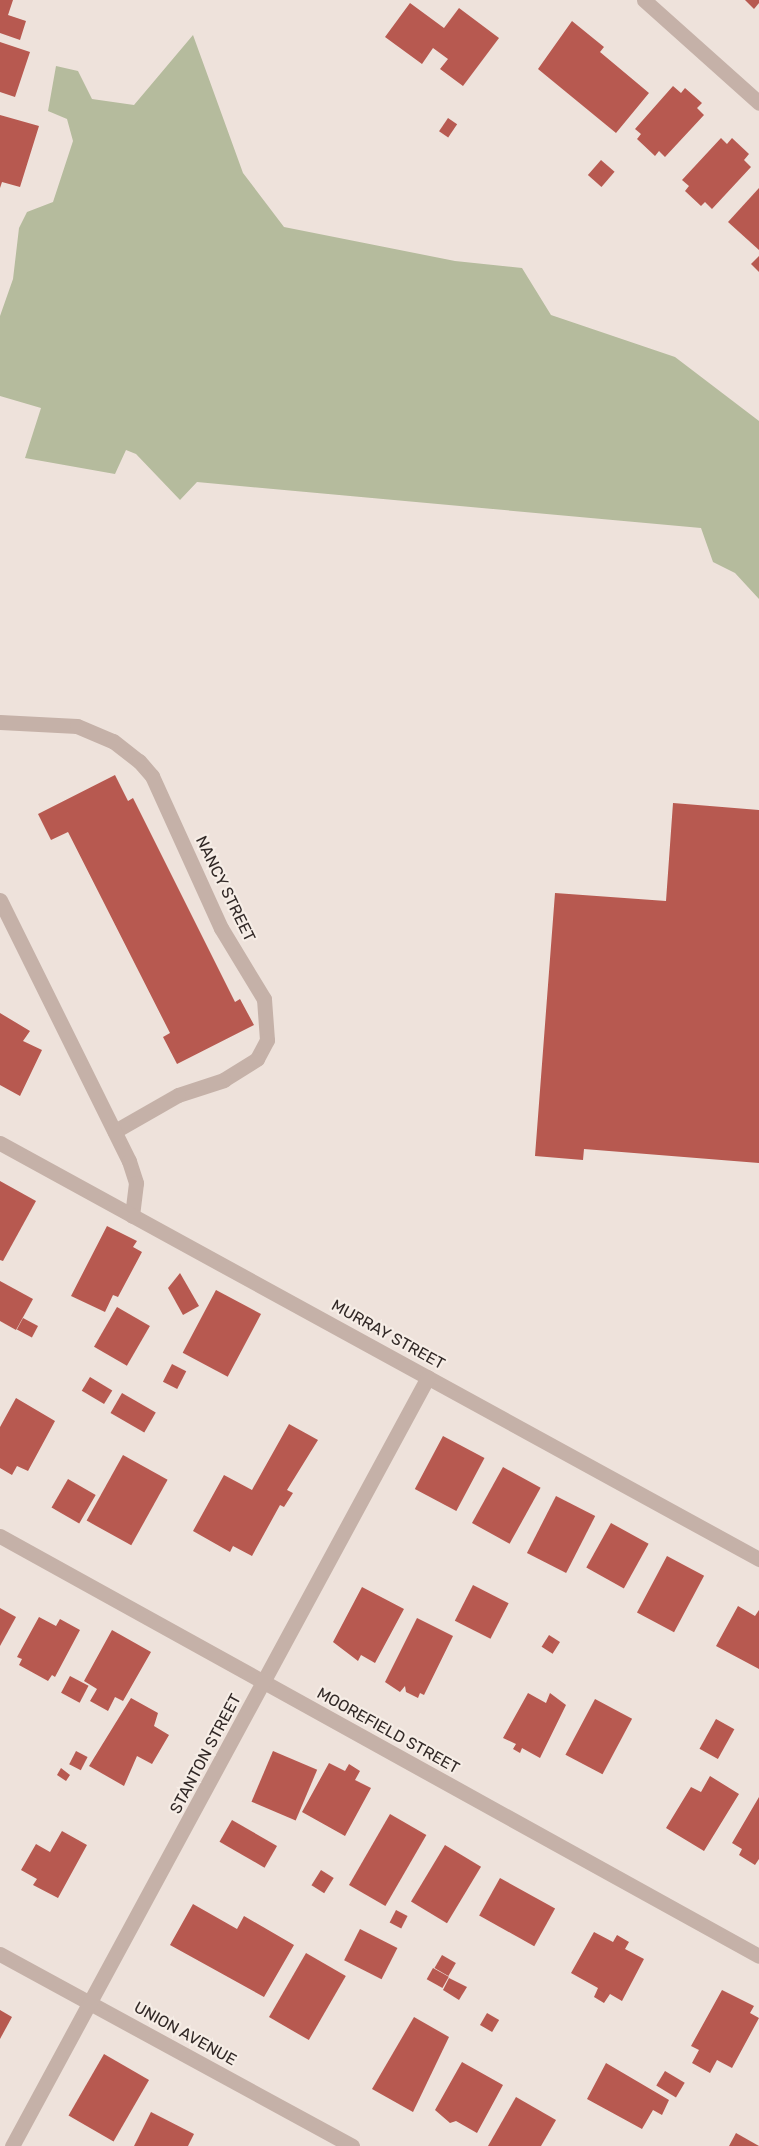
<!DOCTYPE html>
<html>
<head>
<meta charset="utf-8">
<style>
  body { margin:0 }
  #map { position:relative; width:759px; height:2146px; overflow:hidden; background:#eee2db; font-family:Rubik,sans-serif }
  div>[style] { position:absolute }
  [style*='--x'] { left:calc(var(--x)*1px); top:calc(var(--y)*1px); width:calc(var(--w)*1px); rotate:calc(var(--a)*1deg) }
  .green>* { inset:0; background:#b5bb9d }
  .building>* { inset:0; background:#b75950; transform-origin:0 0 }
  .minor>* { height:15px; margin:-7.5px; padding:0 7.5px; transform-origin:7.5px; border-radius:7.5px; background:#c5b1a8 }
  span { translate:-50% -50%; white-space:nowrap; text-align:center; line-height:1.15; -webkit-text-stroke:4.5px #f6ede6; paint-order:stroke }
  .street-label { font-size:16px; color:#322927 }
</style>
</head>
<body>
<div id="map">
  <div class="green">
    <div style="clip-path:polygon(193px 35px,243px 173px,284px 227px,455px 261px,522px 268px,551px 315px,675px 357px,759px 421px,759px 599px,735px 573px,713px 562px,701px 528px,197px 482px,180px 500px,136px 454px,126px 450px,115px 474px,25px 458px,41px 408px,0 396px,0 316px,13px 279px,19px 228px,27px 212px,53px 202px,73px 141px,67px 119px,48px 111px,56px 66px,78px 71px,92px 99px,134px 105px)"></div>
  </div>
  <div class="building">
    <div style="clip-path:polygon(0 0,13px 0,8px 15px,26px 21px,20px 40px,0 33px)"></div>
    <div style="clip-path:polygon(745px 0,759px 0,759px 3px,754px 9px)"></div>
    <div style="clip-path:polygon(410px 3px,444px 28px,459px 8px,499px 38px,463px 86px,440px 69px,448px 59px,433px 48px,422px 64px,385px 37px)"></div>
    <div style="clip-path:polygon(572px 21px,604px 47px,600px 52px,649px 93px,616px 133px,538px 69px)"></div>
    <div style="clip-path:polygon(0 42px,30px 52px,15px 97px,0 92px)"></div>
    <div style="clip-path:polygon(673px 86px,681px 93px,685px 88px,702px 103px,697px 108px,704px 115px,665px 157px,659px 151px,655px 156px,637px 139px,641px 134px,635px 129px)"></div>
    <div style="clip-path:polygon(0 115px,39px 126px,20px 187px,2px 182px,0 188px)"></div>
    <div style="left:448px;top:118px;width:11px;height:16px;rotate:34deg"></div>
    <div style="clip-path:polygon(721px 138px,727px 144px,732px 138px,749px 154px,744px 160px,751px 167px,712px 209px,705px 202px,701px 206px,685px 191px,689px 186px,682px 180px)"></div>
    <div style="left:601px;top:160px;width:18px;height:20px;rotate:41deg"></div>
    <div style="clip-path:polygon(759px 188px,759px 250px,728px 222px)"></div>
    <div style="clip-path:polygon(759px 256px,759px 272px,751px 264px)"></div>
    <div style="clip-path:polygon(115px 775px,128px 801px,133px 798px,235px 1002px,240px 999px,254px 1025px,177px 1064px,163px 1037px,170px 1033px,68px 832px,51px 840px,38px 814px)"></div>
    <div style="clip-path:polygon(673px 803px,759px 810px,759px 1163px,584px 1149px,583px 1160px,535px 1156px,555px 893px,666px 901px)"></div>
    <div style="clip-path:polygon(0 1013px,30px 1031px,23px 1041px,42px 1050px,20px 1096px,0 1085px)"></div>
    <div style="clip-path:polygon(0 1181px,36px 1201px,3px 1261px,0 1260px)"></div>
    <div style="clip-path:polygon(107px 1226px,137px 1241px,133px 1247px,142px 1252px,118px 1297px,113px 1295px,105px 1312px,71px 1296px)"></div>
    <div style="clip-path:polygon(180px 1273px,199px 1306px,183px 1315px,168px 1288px)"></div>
    <div style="clip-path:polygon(0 1281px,33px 1299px,16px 1330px,0 1321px)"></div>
    <div style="left:216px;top:1290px;width:51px;height:71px;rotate:28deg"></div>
    <div style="left:117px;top:1307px;width:38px;height:46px;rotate:30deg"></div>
    <div style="left:23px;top:1318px;width:17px;height:13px;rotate:28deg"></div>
    <div style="left:172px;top:1364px;width:16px;height:20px;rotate:27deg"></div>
    <div style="left:90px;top:1377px;width:26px;height:16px;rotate:31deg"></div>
    <div style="left:122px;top:1393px;width:39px;height:23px;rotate:30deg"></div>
    <div style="clip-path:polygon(16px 1398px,55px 1421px,28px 1471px,17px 1466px,12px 1475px,0 1468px,0 1427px)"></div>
    <div style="clip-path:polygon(289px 1424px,318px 1440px,287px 1490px,293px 1493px,284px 1507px,280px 1505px,252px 1556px,233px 1546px,230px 1552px,193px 1531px,224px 1475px,252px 1490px)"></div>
    <div style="left:443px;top:1436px;width:47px;height:60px;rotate:28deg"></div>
    <div style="left:123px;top:1455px;width:51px;height:75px;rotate:29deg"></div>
    <div style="left:503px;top:1467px;width:43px;height:64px;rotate:29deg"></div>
    <div style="left:68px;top:1479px;width:32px;height:33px;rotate:30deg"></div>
    <div style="left:556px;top:1496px;width:44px;height:64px;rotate:27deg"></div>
    <div style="left:611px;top:1523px;width:43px;height:51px;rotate:29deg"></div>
    <div style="left:667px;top:1556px;width:42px;height:64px;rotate:28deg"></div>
    <div style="left:473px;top:1585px;width:40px;height:40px;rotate:27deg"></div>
    <div style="clip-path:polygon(362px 1587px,404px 1609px,375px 1663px,361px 1655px,358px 1661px,333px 1642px)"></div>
    <div style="clip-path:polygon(738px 1606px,755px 1616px,759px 1610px,759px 1669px,716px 1646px)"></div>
    <div style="clip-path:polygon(0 1608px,16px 1617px,0 1646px)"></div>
    <div style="clip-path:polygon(39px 1617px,56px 1626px,60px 1619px,80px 1630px,55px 1677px,52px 1675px,48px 1681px,19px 1665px,22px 1659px,17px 1657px)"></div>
    <div style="clip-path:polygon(417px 1618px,453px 1636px,424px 1695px,420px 1693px,418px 1698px,406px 1692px,405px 1686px,400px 1692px,385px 1682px)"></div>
    <div style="clip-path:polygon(112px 1630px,151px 1652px,123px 1701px,115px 1697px,108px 1711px,90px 1701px,97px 1689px,84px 1681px)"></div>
    <div style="left:549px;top:1635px;width:13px;height:14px;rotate:32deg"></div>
    <div style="left:70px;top:1676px;width:21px;height:19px;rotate:28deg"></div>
    <div style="clip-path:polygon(528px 1693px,546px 1703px,550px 1693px,566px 1705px,540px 1758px,522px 1748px,520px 1753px,513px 1749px,516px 1744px,503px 1738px)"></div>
    <div style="clip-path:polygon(131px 1698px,158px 1713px,154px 1726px,169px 1735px,152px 1764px,137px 1756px,124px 1786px,89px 1766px)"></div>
    <div style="left:595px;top:1699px;width:42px;height:63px;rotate:28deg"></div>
    <div style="left:716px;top:1719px;width:21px;height:34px;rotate:29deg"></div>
    <div style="left:76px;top:1751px;width:13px;height:15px;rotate:27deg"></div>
    <div style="left:273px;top:1751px;width:48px;height:55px;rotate:23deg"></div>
    <div style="clip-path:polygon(329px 1763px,345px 1771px,349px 1764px,360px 1771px,355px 1780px,371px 1788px,345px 1836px,302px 1812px)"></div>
    <div style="clip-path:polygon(61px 1768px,70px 1775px,66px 1781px,57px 1775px)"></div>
    <div style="clip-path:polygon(710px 1776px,739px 1794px,704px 1851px,666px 1828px,691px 1787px,701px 1792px)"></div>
    <div style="clip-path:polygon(759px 1797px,759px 1859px,755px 1865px,739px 1855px,742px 1849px,732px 1843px)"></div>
    <div style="left:390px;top:1814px;width:42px;height:82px;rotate:30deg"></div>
    <div style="left:232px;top:1820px;width:52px;height:25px;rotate:30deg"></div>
    <div style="clip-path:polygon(62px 1831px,87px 1845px,58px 1898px,33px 1885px,37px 1879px,21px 1870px,36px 1844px,50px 1852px)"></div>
    <div style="left:445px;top:1845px;width:42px;height:66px;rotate:31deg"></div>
    <div style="left:321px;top:1870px;width:15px;height:18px;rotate:32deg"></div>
    <div style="left:500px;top:1878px;width:63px;height:43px;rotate:29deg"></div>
    <div style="clip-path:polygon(193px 1904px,237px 1929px,244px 1916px,294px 1945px,264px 1997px,170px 1945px)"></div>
    <div style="left:396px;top:1910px;width:13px;height:14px;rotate:27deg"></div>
    <div style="left:360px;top:1929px;width:42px;height:35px;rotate:27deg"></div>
    <div style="clip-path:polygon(594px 1932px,613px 1942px,617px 1935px,629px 1942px,625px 1949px,644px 1959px,622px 2001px,610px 1994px,604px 2003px,594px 1997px,598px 1988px,571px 1973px)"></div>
    <div style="left:306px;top:1953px;width:46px;height:74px;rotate:30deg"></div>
    <div style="left:442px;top:1955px;width:16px;height:15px;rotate:30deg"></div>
    <div style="left:433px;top:1968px;width:18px;height:13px;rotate:29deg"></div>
    <div style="clip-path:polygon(449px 1978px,467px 1987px,459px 2000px,443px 1990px)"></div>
    <div style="clip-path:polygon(722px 1990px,754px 2006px,750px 2013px,759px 2018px,732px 2068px,717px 2060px,710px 2073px,692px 2063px,699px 2050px,691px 2046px)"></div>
    <div style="clip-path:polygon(0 2010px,12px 2017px,0 2039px)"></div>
    <div style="left:487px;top:2013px;width:14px;height:14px;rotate:30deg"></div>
    <div style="clip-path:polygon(414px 2017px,449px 2037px,413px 2112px,372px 2089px)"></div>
    <div style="left:104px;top:2054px;width:52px;height:71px;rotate:30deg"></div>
    <div style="clip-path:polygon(462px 2062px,503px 2085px,477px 2133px,456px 2121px,450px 2123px,435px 2110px)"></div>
    <div style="clip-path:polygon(606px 2063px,669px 2100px,662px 2115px,653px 2110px,642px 2129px,587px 2099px)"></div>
    <div style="left:665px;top:2071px;width:23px;height:17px;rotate:31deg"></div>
    <div style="clip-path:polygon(516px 2097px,556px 2120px,541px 2146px,488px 2146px)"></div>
    <div style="clip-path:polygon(151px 2112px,194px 2134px,188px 2146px,134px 2146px)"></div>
    <div style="clip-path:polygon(736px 2133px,759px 2146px,729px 2146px)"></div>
  </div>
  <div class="minor">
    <div style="--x:644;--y:0;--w:154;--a:41.8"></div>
    <div style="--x:0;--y:722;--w:77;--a:3"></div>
    <div style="--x:77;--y:726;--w:39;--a:23"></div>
    <div style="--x:113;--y:741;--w:33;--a:38"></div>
    <div style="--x:139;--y:761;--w:20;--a:49"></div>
    <div style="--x:152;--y:776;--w:167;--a:65.6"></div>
    <div style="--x:221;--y:928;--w:83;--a:58.8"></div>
    <div style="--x:264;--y:999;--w:41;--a:85.8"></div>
    <div style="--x:267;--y:1040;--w:21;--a:118"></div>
    <div style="--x:257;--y:1059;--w:39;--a:148"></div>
    <div style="--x:224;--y:1080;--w:48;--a:161.9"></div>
    <div style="--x:178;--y:1095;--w:73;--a:150.3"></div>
    <div style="--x:0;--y:900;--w:291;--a:63.7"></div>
    <div style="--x:129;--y:1161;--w:23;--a:72"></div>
    <div style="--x:136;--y:1183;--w:33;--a:97"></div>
    <div style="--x:0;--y:1143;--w:866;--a:28.73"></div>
    <div style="--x:0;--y:1536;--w:867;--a:28.96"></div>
    <div style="--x:0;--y:1954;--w:401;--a:28.6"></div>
    <div style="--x:12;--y:2146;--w:874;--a:-61.59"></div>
  </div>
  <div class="street-label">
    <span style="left:225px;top:889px;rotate:64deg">NANCY STREET</span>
    <span style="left:388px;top:1335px;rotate:29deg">MURRAY STREET</span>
    <span style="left:388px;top:1731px;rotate:29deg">MOOREFIELD STREET</span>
    <span style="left:206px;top:1754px;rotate:-62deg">STANTON STREET</span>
    <span style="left:185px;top:2034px;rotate:29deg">UNION AVENUE</span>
  </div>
</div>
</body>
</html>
